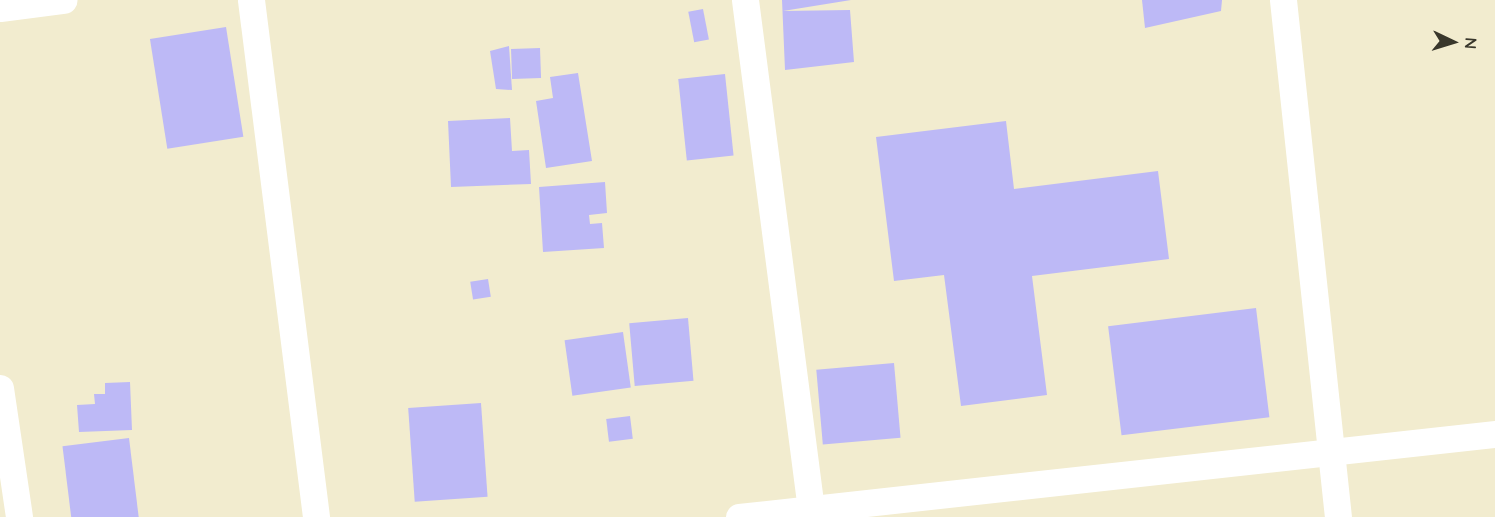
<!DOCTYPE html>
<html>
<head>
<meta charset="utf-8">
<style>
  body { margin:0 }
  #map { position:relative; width:1495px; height:517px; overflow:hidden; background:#f2eccf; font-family:Quicksand,sans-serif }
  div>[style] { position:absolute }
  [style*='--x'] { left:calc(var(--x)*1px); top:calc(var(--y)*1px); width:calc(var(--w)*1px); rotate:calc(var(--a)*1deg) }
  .building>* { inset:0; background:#bdb9f6; transform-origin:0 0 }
  .minor>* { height:27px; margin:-13.5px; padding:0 13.5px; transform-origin:13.5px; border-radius:13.5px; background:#fff }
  span { translate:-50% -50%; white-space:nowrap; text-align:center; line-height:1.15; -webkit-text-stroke:4.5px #f2eccf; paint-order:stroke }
  .north { position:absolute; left:1423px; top:12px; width:60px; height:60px; -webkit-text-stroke:4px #f2eccf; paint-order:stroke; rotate:94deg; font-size:16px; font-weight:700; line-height:24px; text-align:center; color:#39372b }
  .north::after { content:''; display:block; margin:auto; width:21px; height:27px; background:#39372b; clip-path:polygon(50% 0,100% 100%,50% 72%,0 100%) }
</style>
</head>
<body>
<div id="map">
  <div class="building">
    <div style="clip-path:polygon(782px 0,851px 0,783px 11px,850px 10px,854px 62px,785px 70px)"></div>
    <div style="clip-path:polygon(1142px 0,1222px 0,1221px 11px,1145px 28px)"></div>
    <div style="left:703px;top:9px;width:31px;height:15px;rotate:79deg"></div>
    <div style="left:226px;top:27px;width:111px;height:77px;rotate:81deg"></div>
    <div style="clip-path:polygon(509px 46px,512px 90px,496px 89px,490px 51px)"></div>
    <div style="left:540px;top:48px;width:30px;height:29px;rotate:88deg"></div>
    <div style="clip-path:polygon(578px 73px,592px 161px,546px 168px,536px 101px,553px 98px,550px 77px)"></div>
    <div style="left:725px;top:74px;width:82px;height:47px;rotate:84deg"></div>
    <div style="clip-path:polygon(510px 118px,512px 151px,529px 150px,531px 184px,451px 187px,448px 121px)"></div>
    <div style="clip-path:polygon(1006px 121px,1014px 189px,1158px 171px,1169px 259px,1032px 276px,1047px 395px,961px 406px,944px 275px,894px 281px,876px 137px)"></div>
    <div style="clip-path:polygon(605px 182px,607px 213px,589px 215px,590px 224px,602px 223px,604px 248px,543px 252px,539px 187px)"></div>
    <div style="left:488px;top:279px;width:18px;height:18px;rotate:81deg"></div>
    <div style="left:1256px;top:308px;width:110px;height:149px;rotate:83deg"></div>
    <div style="left:688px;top:318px;width:63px;height:59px;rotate:85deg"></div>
    <div style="left:623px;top:332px;width:56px;height:59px;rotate:82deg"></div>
    <div style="left:894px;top:363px;width:75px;height:78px;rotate:85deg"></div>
    <div style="clip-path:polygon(130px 382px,132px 430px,79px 432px,77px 405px,95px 404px,94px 394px,105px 394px,105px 383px)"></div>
    <div style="left:481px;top:403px;width:94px;height:73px;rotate:86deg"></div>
    <div style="left:630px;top:416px;width:23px;height:24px;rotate:83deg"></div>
    <div style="left:129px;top:438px;width:80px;height:67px;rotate:83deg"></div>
  </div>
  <div class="minor">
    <div style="--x:251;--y:0;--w:521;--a:82.83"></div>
    <div style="--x:745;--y:0;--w:521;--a:82.62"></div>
    <div style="--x:1283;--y:0;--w:520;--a:83.93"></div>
    <div style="--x:0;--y:8;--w:64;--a:-7.2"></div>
    <div style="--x:0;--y:388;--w:130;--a:81.6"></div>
    <div style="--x:739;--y:517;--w:761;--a:-6.27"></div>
  </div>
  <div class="north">N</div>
</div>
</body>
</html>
